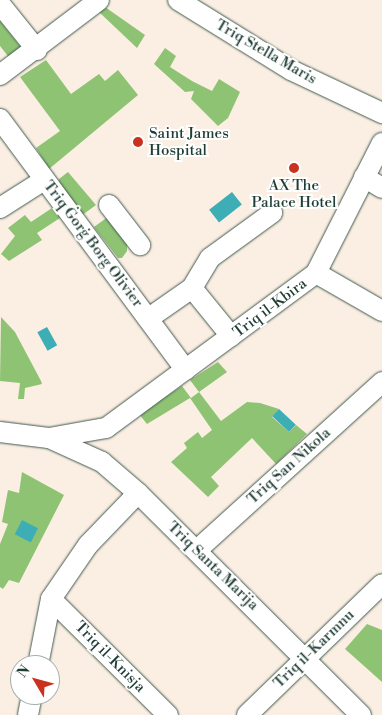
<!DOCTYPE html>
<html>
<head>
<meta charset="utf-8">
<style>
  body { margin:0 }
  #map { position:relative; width:382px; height:715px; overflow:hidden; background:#faefe2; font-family:"Libre Bodoni",serif }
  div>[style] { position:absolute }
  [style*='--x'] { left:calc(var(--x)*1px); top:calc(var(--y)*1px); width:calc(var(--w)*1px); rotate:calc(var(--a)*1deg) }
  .green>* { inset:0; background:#8fc374 }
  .water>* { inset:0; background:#3daeb5; transform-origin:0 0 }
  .roads { filter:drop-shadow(0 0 1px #40584e) drop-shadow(0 0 1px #40584e) }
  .minor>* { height:20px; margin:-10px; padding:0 10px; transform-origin:10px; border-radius:10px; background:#fff }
  .dots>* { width:14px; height:14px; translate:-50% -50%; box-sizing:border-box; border:2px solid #fff; border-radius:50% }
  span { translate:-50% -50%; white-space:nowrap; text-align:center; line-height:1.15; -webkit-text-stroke:4px #fff; paint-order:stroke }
  .street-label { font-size:15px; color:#1f3d34 }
  .poi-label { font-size:15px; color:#1f3d34 }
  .left { translate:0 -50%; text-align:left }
  .north { position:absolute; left:10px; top:655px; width:50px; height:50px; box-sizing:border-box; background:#fff; border:1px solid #a5b1ae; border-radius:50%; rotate:307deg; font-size:14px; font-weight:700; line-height:20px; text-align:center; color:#1f3d34 }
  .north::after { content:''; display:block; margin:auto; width:18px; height:22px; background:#c8321e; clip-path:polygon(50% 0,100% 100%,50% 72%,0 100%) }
</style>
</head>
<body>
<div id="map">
  <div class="green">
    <div style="clip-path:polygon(105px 7px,145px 35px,137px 48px,99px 12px)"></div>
    <div style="clip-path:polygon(0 21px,24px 51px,11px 60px,0 46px)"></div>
    <div style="clip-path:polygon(165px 48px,176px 56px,170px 67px,192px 81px,212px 91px,219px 79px,240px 92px,228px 118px,218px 126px,191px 99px,194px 91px,185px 92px,154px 64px)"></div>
    <div style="clip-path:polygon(46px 60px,71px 94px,99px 74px,105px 81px,118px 70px,138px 95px,49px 169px,36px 148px,60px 131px,20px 77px)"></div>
    <div style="clip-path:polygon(68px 172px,96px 205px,81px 216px,58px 186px,59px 179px)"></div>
    <div style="clip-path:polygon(52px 208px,60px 218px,37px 233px,42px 240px,9px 261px,1px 254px,15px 236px,8px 228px,25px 215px,31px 222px)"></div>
    <div style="clip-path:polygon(109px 216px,127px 242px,127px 251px,122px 258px,118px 258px,94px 227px)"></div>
    <div style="clip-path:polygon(1px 317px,15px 332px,41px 381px,42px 384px,25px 388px,24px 399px,18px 399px,20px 383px,0 381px)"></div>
    <div style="clip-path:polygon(218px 362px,227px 372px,199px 392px,221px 421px,247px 402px,260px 403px,279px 409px,272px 417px,289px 432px,296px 425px,307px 434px,276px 464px,252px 438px,211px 477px,219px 486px,208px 497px,171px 462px,187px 448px,184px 443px,198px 432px,202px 438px,212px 430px,190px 398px,147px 424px,139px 414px,182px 386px,191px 398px,199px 392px,190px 380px)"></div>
    <div style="clip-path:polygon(22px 472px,64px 495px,19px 583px,9px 580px,3px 589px,0 587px,0 544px,8px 524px,2px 522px,8px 490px,19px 493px)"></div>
    <div style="clip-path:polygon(367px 624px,382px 630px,382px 682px,345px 649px)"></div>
  </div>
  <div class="water">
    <div style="left:232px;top:192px;width:16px;height:29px;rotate:52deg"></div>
    <div style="left:47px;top:327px;width:21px;height:11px;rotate:61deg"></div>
    <div style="left:279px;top:409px;width:23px;height:10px;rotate:43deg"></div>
    <div style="left:22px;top:520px;width:18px;height:16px;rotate:27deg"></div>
  </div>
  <div class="roads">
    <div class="minor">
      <div style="--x:178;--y:0;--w:133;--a:31.8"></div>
      <div style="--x:291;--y:70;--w:101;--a:25.3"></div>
      <div style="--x:0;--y:4;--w:59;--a:51.2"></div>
      <div style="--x:0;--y:75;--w:124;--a:-37.1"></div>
      <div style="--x:0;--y:119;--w:312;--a:53.5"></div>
      <div style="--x:364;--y:177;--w:21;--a:31"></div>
      <div style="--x:109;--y:205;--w:51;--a:52.2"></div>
      <div style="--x:0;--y:208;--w:52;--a:-32.5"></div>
      <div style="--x:316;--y:273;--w:76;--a:29.9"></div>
      <div style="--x:192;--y:288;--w:62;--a:50.9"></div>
      <div style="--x:149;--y:318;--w:52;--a:-34.9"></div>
      <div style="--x:192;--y:288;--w:35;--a:-59"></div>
      <div style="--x:210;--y:258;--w:77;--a:-36"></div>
      <div style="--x:0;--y:432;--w:49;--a:7"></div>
      <div style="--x:49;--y:438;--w:58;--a:-10"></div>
      <div style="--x:106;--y:428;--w:261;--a:-36.4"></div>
      <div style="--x:316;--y:273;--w:146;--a:-63.1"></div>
      <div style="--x:49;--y:438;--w:58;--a:24.4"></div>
      <div style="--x:102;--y:462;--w:48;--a:40.7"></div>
      <div style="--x:138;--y:493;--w:315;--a:44.9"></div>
      <div style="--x:197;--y:550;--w:250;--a:-42.2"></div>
      <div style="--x:51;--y:599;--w:165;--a:44.8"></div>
      <div style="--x:38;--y:665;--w:67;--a:-78.9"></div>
      <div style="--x:51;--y:599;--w:65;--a:-55.6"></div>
      <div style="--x:88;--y:545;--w:72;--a:-46.1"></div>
      <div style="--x:28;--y:715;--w:20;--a:-79"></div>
      <div style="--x:247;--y:715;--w:188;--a:-44.1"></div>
    </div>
  </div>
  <div class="dots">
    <div style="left:138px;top:142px;background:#c8321e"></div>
    <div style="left:294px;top:168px;background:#c8321e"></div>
  </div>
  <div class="street-label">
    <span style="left:266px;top:52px;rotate:30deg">Triq Stella Maris</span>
    <span style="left:93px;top:244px;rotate:53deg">Triq Ġorġ Borg Olivier</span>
    <span style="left:270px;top:308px;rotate:-37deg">Triq il-Kbira</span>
    <span style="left:289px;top:466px;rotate:-42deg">Triq San Nikola</span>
    <span style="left:213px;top:566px;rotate:44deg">Triq Santa Marija</span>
    <span style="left:314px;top:649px;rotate:-44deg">Triq il-Karmnu</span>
    <span style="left:110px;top:657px;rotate:45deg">Triq il-Knisja</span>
  </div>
  <div class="poi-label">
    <span class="left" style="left:149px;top:142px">Saint James<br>Hospital</span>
    <span style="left:294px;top:194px">AX The<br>Palace Hotel</span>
  </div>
  <div class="north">N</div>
</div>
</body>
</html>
